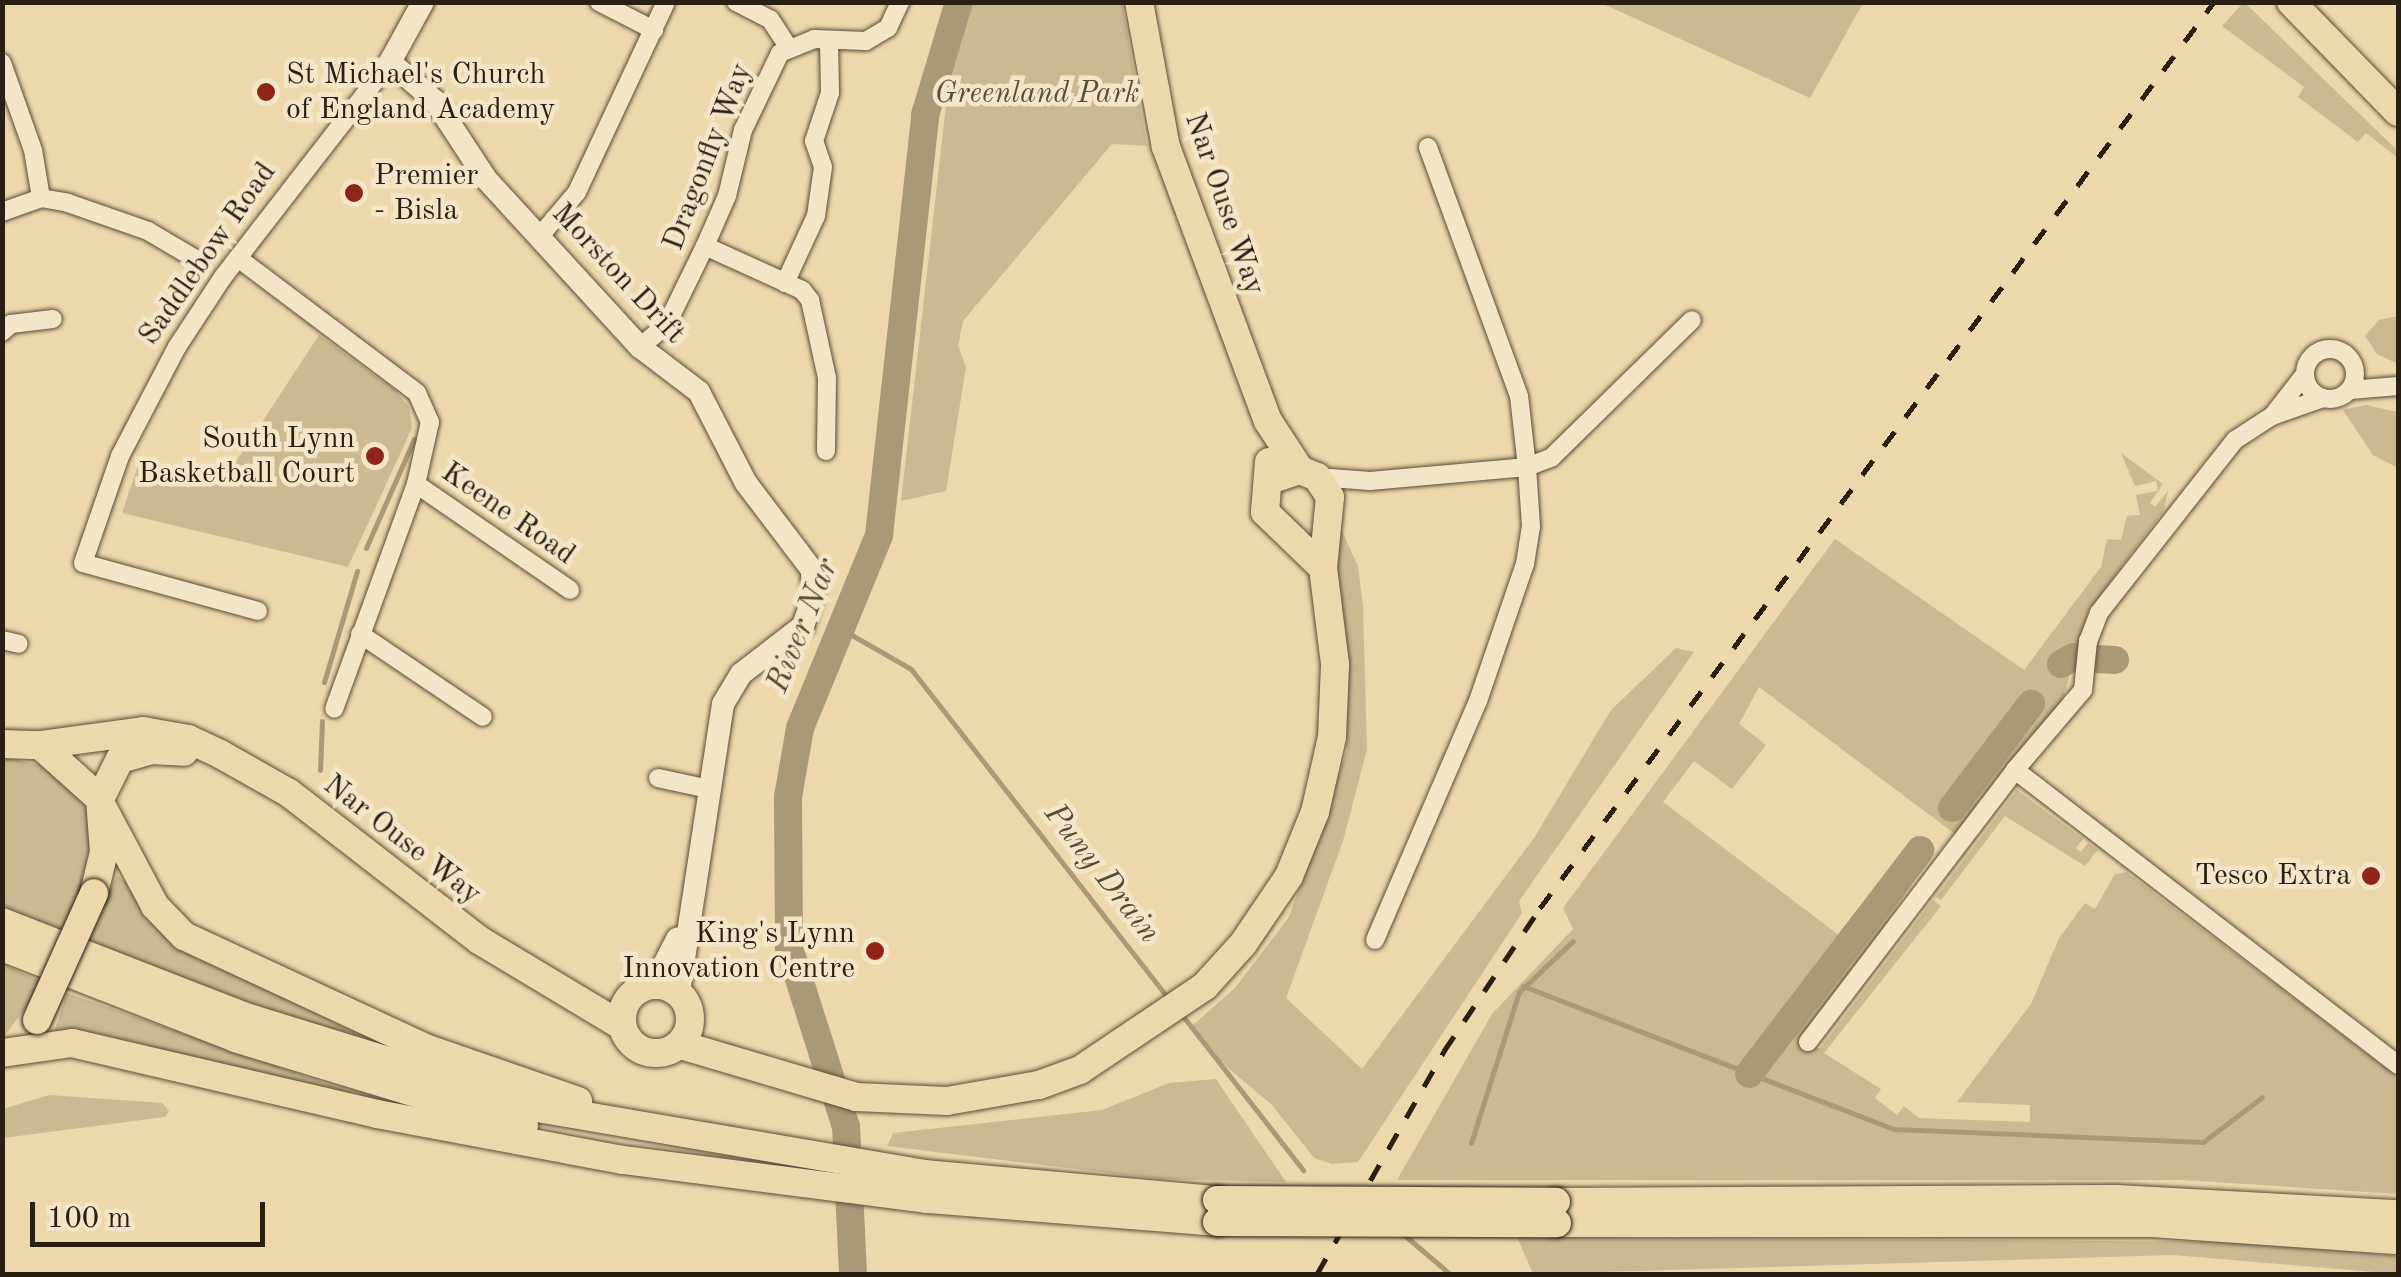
<!DOCTYPE html>
<html>
<head>
<meta charset="utf-8">
<style>
  body { margin:0 }
  #map { position:relative; width:2401px; height:1277px; overflow:hidden; background:#ecd8ab; font-family:"Old Standard TT",serif }
  div>[style] { position:absolute }
  [style*='--x'] { left:calc(var(--x)*1px); top:calc(var(--y)*1px); width:calc(var(--w)*1px); rotate:calc(var(--a)*1deg) }
  .green>* { inset:0; background:#cbb991 }
  .stream>* { height:5px; margin:-2.5px; padding:0 2.5px; transform-origin:2.5px; border-radius:2.5px; background:#a97 }
  .river>* { height:28px; margin:-14px; padding:0 14px; transform-origin:14px; border-radius:14px; background:#a97 }
  .roads { filter:drop-shadow(0 0 2px #5a4d38) drop-shadow(0 0 2px #5a4d38) }
  .minor>* { height:18px; margin:-9px; padding:0 9px; transform-origin:9px; border-radius:9px; background:#f3e6c8 }
  .minor>.ring { margin:-9px; padding:0; box-sizing:content-box; background:none; border:18px solid #f3e6c8; border-radius:50% }
  .tertiary>* { height:22px; margin:-11px; padding:0 11px; transform-origin:11px; border-radius:11px; background:#f3e6c8 }
  .primary>* { height:28px; margin:-14px; padding:0 14px; transform-origin:14px; border-radius:14px; background:#ecd8ab }
  .primary>.ring { margin:-14px; padding:0; box-sizing:content-box; background:none; border:28px solid #ecd8ab; border-radius:50% }
  .trunk>* { height:28px; margin:-14px; padding:0 14px; transform-origin:14px; border-radius:14px; background:#ecd8ab }
  .rail>* { height:5px; margin-top:-2.5px; transform-origin:0; background:repeating-linear-gradient(90deg,#291f12 0 18px,transparent 0 36px) }
  .bridges { filter:drop-shadow(0 0 2px #291f12) drop-shadow(0 0 2px #291f12) }
  .primary-bridge>* { height:28px; margin:-14px; padding:0 14px; transform-origin:14px; border-radius:14px; background:#ecd8ab }
  .trunk-bridge>* { height:28px; margin:-14px; padding:0 14px; transform-origin:14px; border-radius:14px; background:#ecd8ab }
  .dots>* { width:28px; height:28px; translate:-50% -50%; box-sizing:border-box; border:5px solid #f3e6c8; border-radius:50% }
  span { translate:-50% -50%; white-space:nowrap; text-align:center; line-height:1.15; -webkit-text-stroke:9px #f3e6c8; paint-order:stroke }
  .poi-label { font-size:30px; color:#291f12 }
  .left { translate:0 -50%; text-align:left }
  .right { translate:-100% -50%; text-align:right }
  .park-label { font-size:30px; color:#5a4d38; font-style:italic }
  .street-label { font-size:30px; color:#291f12 }
  .water-label { font-size:32px; color:#564a35; font-style:italic }
  .frame { position:absolute; inset:0; border:5px solid #291f12; pointer-events:none }
  .scale { position:absolute; left:30px; top:1202px; width:235px; height:45px; box-sizing:border-box; border:5px solid #291f12; border-top:0; padding-left:12px; font-size:30px; line-height:35px; white-space:nowrap; color:#291f12; -webkit-text-stroke:8px #f3e6c8; paint-order:stroke }
</style>
</head>
<body>
<div id="map">
  <div class="green">
    <div style="clip-path:polygon(2244px 2px,2398px 151px,2398px 158px,2366px 133px,2358px 142px,2298px 97px,2304px 87px,2222px 26px)"></div>
    <div style="clip-path:polygon(971px 3px,1122px 3px,1147px 146px,1112px 144px,963px 321px,958px 346px,966px 367px,946px 491px,901px 501px,950px 70px)"></div>
    <div style="clip-path:polygon(1601px 3px,1863px 2px,1863px 3px,1810px 98px)"></div>
    <div style="clip-path:polygon(2398px 316px,2398px 364px,2377px 354px,2365px 336px,2379px 320px)"></div>
    <div style="clip-path:polygon(319px 335px,396px 391px,409px 407px,412px 428px,348px 567px,122px 513px,141px 457px,220px 486px)"></div>
    <div style="clip-path:polygon(2366px 405px,2398px 412px,2398px 468px,2373px 455px,2343px 410px)"></div>
    <div style="clip-path:polygon(2121px 453px,2163px 484px,2150px 503px,2155px 507px,2168px 491px,2164px 510px,2088px 612px,2060px 709px,1955px 834px,1759px 687px,1739px 724px,1766px 745px,1732px 789px,1694px 761px,1663px 802px,1840px 936px,1917px 835px,1935px 849px,1808px 1042px,1820px 1049px,1933px 900px,1941px 906px,1824px 1053px,1881px 1089px,1875px 1098px,1897px 1115px,1904px 1106px,1919px 1118px,2030px 1122px,2030px 1105px,1957px 1102px,2031px 1004px,2059px 938px,2085px 903px,2095px 909px,2115px 874px,2126px 872px,2398px 1077px,2398px 1194px,2183px 1180px,1397px 1180px,1492px 1014px,1573px 929px,1563px 908px,1835px 539px,2024px 670px,2101px 567px,2107px 539px,2121px 540px,2127px 516px,2140px 515px,2136px 495px,2158px 491px,2156px 481px,2135px 486px)"></div>
    <div style="clip-path:polygon(1341px 529px,1358px 566px,1363px 606px,1367px 749px,1343px 841px,1286px 998px,1362px 1069px,1534px 838px,1611px 710px,1676px 648px,1694px 652px,1519px 901px,1522px 913px,1358px 1162px,1332px 1164px,1314px 1158px,1272px 1105px,1215px 1057px,1193px 1025px,1235px 988px,1289px 917px,1347px 751px,1335px 548px)"></div>
    <div style="clip-path:polygon(2px 757px,45px 766px,77px 793px,89px 813px,91px 864px,64px 934px,3px 906px)"></div>
    <div style="clip-path:polygon(2017px 790px,2083px 839px,2076px 848px,2081px 852px,2088px 843px,2098px 850px,2085px 866px,2005px 816px,1941px 900px,1936px 897px)"></div>
    <div style="clip-path:polygon(117px 875px,225px 969px,356px 1033px,353px 1040px,87px 943px)"></div>
    <div style="clip-path:polygon(3px 964px,44px 983px,3px 1038px)"></div>
    <div style="clip-path:polygon(67px 993px,348px 1091px,346px 1096px,55px 1030px)"></div>
    <div style="clip-path:polygon(1216px 1079px,1286px 1182px,1158px 1179px,887px 1146px,893px 1133px,1102px 1110px,1169px 1083px)"></div>
    <div style="clip-path:polygon(49px 1095px,162px 1103px,169px 1111px,165px 1117px,3px 1138px,3px 1109px)"></div>
    <div style="clip-path:polygon(1517px 1237px,2243px 1242px,2398px 1256px,2398px 1274px,2173px 1255px,1533px 1274px)"></div>
  </div>
  <div class="stream">
    <div style="--x:366;--y:548;--w:119;--a:-66.2"></div>
    <div style="--x:843;--y:630;--w:78;--a:29.8"></div>
    <div style="--x:911;--y:669;--w:419;--a:52"></div>
    <div style="--x:324;--y:682;--w:116;--a:-73.4"></div>
    <div style="--x:320;--y:770;--w:49;--a:-87.7"></div>
    <div style="--x:1523;--y:986;--w:398;--a:21.1"></div>
    <div style="--x:1894;--y:1129;--w:309;--a:2.4"></div>
    <div style="--x:2203;--y:1142;--w:74;--a:-37.3"></div>
    <div style="--x:1182;--y:1015;--w:197;--a:52"></div>
    <div style="--x:1471;--y:1143;--w:158;--a:-72.4"></div>
    <div style="--x:1519;--y:992;--w:74;--a:-43.4"></div>
    <div style="--x:1403;--y:1234;--w:62;--a:40.4"></div>
  </div>
  <div class="river">
    <div style="--x:2097;--y:659;--w:18;--a:3"></div>
    <div style="--x:2061;--y:664;--w:14;--a:-30"></div>
    <div style="--x:1952;--y:808;--w:131;--a:-52.8"></div>
    <div style="--x:1749;--y:1074;--w:282;--a:-52.6"></div>
    <div style="--x:853;--y:1274;--w:147;--a:-92.7"></div>
    <div style="--x:846;--y:1127;--w:189;--a:-107.6"></div>
    <div style="--x:789;--y:947;--w:150;--a:-90.4"></div>
    <div style="--x:788;--y:797;--w:70;--a:-80.1"></div>
    <div style="--x:800;--y:728;--w:209;--a:-67.7"></div>
    <div style="--x:879;--y:535;--w:423;--a:-83.7"></div>
    <div style="--x:925;--y:115;--w:118;--a:-73.3"></div>
  </div>
  <div class="roads">
    <div class="minor">
      <div style="--x:599;--y:2;--w:62;--a:27"></div>
      <div style="--x:736;--y:2;--w:38;--a:27"></div>
      <div style="--x:770;--y:19;--w:33;--a:57"></div>
      <div style="--x:2;--y:63;--w:92;--a:70.4"></div>
      <div style="--x:33;--y:150;--w:49;--a:80.5"></div>
      <div style="--x:2;--y:212;--w:41;--a:-19.7"></div>
      <div style="--x:41;--y:198;--w:27;--a:10"></div>
      <div style="--x:68;--y:203;--w:85;--a:19.3"></div>
      <div style="--x:148;--y:231;--w:59;--a:30.5"></div>
      <div style="--x:540;--y:236;--w:57;--a:-49.9"></div>
      <div style="--x:577;--y:192;--w:210;--a:-64.9"></div>
      <div style="--x:705;--y:246;--w:107;--a:24.4"></div>
      <div style="--x:802;--y:290;--w:13;--a:51"></div>
      <div style="--x:810;--y:300;--w:80;--a:77.7"></div>
      <div style="--x:827;--y:378;--w:73;--a:90.8"></div>
      <div style="--x:238;--y:258;--w:224;--a:37"></div>
      <div style="--x:417;--y:393;--w:32;--a:66"></div>
      <div style="--x:430;--y:422;--w:64;--a:102.7"></div>
      <div style="--x:416;--y:484;--w:239;--a:110"></div>
      <div style="--x:785;--y:283;--w:74;--a:-65.2"></div>
      <div style="--x:816;--y:216;--w:49;--a:-81.9"></div>
      <div style="--x:823;--y:167;--w:28;--a:-109"></div>
      <div style="--x:814;--y:141;--w:51;--a:-71.6"></div>
      <div style="--x:830;--y:93;--w:53;--a:-91.1"></div>
      <div style="--x:2;--y:332;--w:12;--a:-42"></div>
      <div style="--x:11;--y:324;--w:42;--a:-6.8"></div>
      <div style="--x:640;--y:347;--w:35;--a:-40"></div>
      <div style="--x:667;--y:324;--w:87;--a:-64"></div>
      <div style="--x:705;--y:246;--w:55;--a:-66.3"></div>
      <div style="--x:727;--y:196;--w:68;--a:-76.4"></div>
      <div style="--x:743;--y:130;--w:85;--a:-64.3"></div>
      <div style="--x:780;--y:53;--w:37;--a:-22"></div>
      <div style="--x:814;--y:39;--w:52;--a:2.2"></div>
      <div style="--x:866;--y:41;--w:26;--a:-31"></div>
      <div style="--x:888;--y:28;--w:29;--a:-65"></div>
      <div class="ring" style="left:2305px;top:349px;width:32px;height:32px"></div>
      <div style="--x:2350;--y:390;--w:48;--a:-4.8"></div>
      <div style="--x:2323;--y:398;--w:54;--a:160.6"></div>
      <div style="--x:2272;--y:416;--w:44;--a:147"></div>
      <div style="--x:2235;--y:440;--w:220;--a:128.2"></div>
      <div style="--x:2099;--y:613;--w:30;--a:111"></div>
      <div style="--x:2088;--y:641;--w:49;--a:95.8"></div>
      <div style="--x:2083;--y:690;--w:105;--a:130.4"></div>
      <div style="--x:2015;--y:770;--w:483;--a:37.6"></div>
      <div style="--x:2273;--y:415;--w:52;--a:-52"></div>
      <div style="--x:1317;--y:477;--w:53;--a:4.3"></div>
      <div style="--x:1370;--y:481;--w:158;--a:-5.1"></div>
      <div style="--x:1527;--y:467;--w:71;--a:-96.4"></div>
      <div style="--x:1519;--y:396;--w:265;--a:-110.1"></div>
      <div style="--x:416;--y:484;--w:187;--a:34.5"></div>
      <div style="--x:258;--y:611;--w:181;--a:-164.7"></div>
      <div style="--x:83;--y:563;--w:113;--a:-70.9"></div>
      <div style="--x:120;--y:456;--w:123;--a:-62.4"></div>
      <div style="--x:177;--y:347;--w:84;--a:-56.7"></div>
      <div style="--x:223;--y:277;--w:272;--a:-52.2"></div>
      <div style="--x:360;--y:634;--w:148;--a:34"></div>
      <div style="--x:2;--y:640;--w:17;--a:13"></div>
      <div style="--x:658;--y:778;--w:52;--a:12.2"></div>
      <div style="--x:1375;--y:940;--w:260;--a:-66.7"></div>
      <div style="--x:1478;--y:701;--w:145;--a:-71.1"></div>
      <div style="--x:1525;--y:564;--w:38;--a:-81"></div>
      <div style="--x:1531;--y:526;--w:59;--a:-93.9"></div>
      <div style="--x:1527;--y:467;--w:26;--a:-21"></div>
      <div style="--x:1551;--y:458;--w:197;--a:-44.4"></div>
      <div style="--x:1808;--y:1042;--w:342;--a:-52.7"></div>
    </div>
    <div class="tertiary">
      <div style="--x:423;--y:2;--w:68;--a:118.8"></div>
      <div style="--x:390;--y:62;--w:60;--a:40.9"></div>
      <div style="--x:435;--y:101;--w:93;--a:56.8"></div>
      <div style="--x:486;--y:179;--w:228;--a:47.5"></div>
      <div style="--x:640;--y:347;--w:74;--a:37.3"></div>
      <div style="--x:699;--y:392;--w:102;--a:62.7"></div>
      <div style="--x:746;--y:483;--w:109;--a:52.8"></div>
      <div style="--x:812;--y:570;--w:27;--a:88"></div>
      <div style="--x:813;--y:597;--w:31;--a:109"></div>
      <div style="--x:803;--y:626;--w:78;--a:142.3"></div>
      <div style="--x:741;--y:674;--w:35;--a:121"></div>
      <div style="--x:723;--y:704;--w:292;--a:98.7"></div>
      <div style="--x:654;--y:984;--w:51;--a:-62.9"></div>
    </div>
    <div class="primary">
      <div style="--x:1139;--y:2;--w:147;--a:79.5"></div>
      <div style="--x:1166;--y:147;--w:292;--a:69.6"></div>
      <div style="--x:1268;--y:421;--w:59;--a:56.9"></div>
      <div style="--x:2291;--y:2;--w:153;--a:45.8"></div>
      <div style="--x:1269;--y:462;--w:50;--a:94.6"></div>
      <div style="--x:1265;--y:512;--w:81;--a:44"></div>
      <div style="--x:2;--y:744;--w:38;--a:2"></div>
      <div style="--x:40;--y:745;--w:81;--a:42"></div>
      <div style="--x:100;--y:799;--w:53;--a:85.7"></div>
      <div style="--x:104;--y:852;--w:42;--a:103.7"></div>
      <div style="--x:40;--y:745;--w:104;--a:-7.7"></div>
      <div style="--x:143;--y:731;--w:46;--a:10.1"></div>
      <div style="--x:188;--y:739;--w:35;--a:25"></div>
      <div style="--x:220;--y:754;--w:79;--a:29.5"></div>
      <div style="--x:289;--y:793;--w:240;--a:37.7"></div>
      <div style="--x:479;--y:940;--w:167;--a:31"></div>
      <div style="--x:100;--y:799;--w:45;--a:-63.4"></div>
      <div style="--x:120;--y:759;--w:32;--a:-16"></div>
      <div style="--x:151;--y:750;--w:33;--a:3"></div>
      <div class="ring" style="left:622px;top:985px;width:40px;height:40px"></div>
      <div style="--x:681;--y:1045;--w:183;--a:16.5"></div>
      <div style="--x:856;--y:1097;--w:91;--a:2.5"></div>
      <div style="--x:947;--y:1101;--w:93;--a:-9.9"></div>
      <div style="--x:1039;--y:1085;--w:44;--a:-20.1"></div>
      <div style="--x:1080;--y:1070;--w:151;--a:-33.9"></div>
      <div style="--x:1205;--y:986;--w:57;--a:-47.9"></div>
      <div style="--x:1243;--y:944;--w:82;--a:-55.9"></div>
      <div style="--x:1289;--y:876;--w:69;--a:-67.9"></div>
      <div style="--x:1315;--y:812;--w:77;--a:-77.2"></div>
      <div style="--x:1332;--y:737;--w:73;--a:-87.6"></div>
      <div style="--x:1335;--y:664;--w:97;--a:-97.1"></div>
      <div style="--x:1323;--y:568;--w:71;--a:-84.4"></div>
      <div style="--x:1330;--y:497;--w:24;--a:-123"></div>
      <div style="--x:1317;--y:477;--w:18;--a:-158"></div>
      <div style="--x:1300;--y:470;--w:32;--a:162"></div>
    </div>
    <div class="trunk">
      <div style="--x:104;--y:810;--w:109;--a:62"></div>
      <div style="--x:155;--y:906;--w:42;--a:46"></div>
      <div style="--x:184;--y:936;--w:266;--a:24.9"></div>
      <div style="--x:425;--y:1048;--w:162;--a:19.1"></div>
      <div style="--x:2;--y:922;--w:259;--a:21.3"></div>
      <div style="--x:243;--y:1016;--w:315;--a:17.2"></div>
      <div style="--x:544;--y:1109;--w:386;--a:9.7"></div>
      <div style="--x:924;--y:1174;--w:294;--a:5.1"></div>
      <div style="--x:2;--y:947;--w:250;--a:21.3"></div>
      <div style="--x:235;--y:1038;--w:302;--a:16.9"></div>
      <div style="--x:2;--y:1053;--w:71;--a:-8.1"></div>
      <div style="--x:72;--y:1043;--w:313;--a:13.1"></div>
      <div style="--x:377;--y:1114;--w:250;--a:10.6"></div>
      <div style="--x:623;--y:1160;--w:306;--a:7.3"></div>
      <div style="--x:927;--y:1199;--w:291;--a:4.5"></div>
      <div style="--x:1556;--y:1202;--w:561;--a:-0.31"></div>
      <div style="--x:2117;--y:1199;--w:281;--a:3.1"></div>
      <div style="--x:1557;--y:1223;--w:595;--a:0"></div>
      <div style="--x:2152;--y:1223;--w:247;--a:4"></div>
    </div>
  </div>
  <div class="rail">
    <div style="--x:1317;--y:1274;--w:257;--a:-60.3"></div>
    <div style="--x:1444;--y:1051;--w:172;--a:-56.1"></div>
    <div style="--x:1540;--y:908;--w:1129;--a:-53.35"></div>
  </div>
  <div class="bridges">
    <div class="primary-bridge">
      <div style="--x:37;--y:1020;--w:139;--a:-65.8"></div>
    </div>
    <div class="trunk-bridge">
      <div style="--x:1217;--y:1200;--w:339;--a:0.3"></div>
      <div style="--x:1217;--y:1222;--w:340;--a:0.2"></div>
    </div>
  </div>
  <div class="dots">
    <div style="left:266px;top:92px;background:#8f2418"></div>
    <div style="left:354px;top:193px;background:#8f2418"></div>
    <div style="left:375px;top:456px;background:#8f2418"></div>
    <div style="left:2371px;top:876px;background:#8f2418"></div>
    <div style="left:875px;top:951px;background:#8f2418"></div>
  </div>
  <div class="poi-label">
    <span class="left" style="left:286px;top:92px">St Michael's Church<br>of England Academy</span>
    <span class="left" style="left:374px;top:193px">Premier<br>- Bisla</span>
    <span class="right" style="left:355px;top:456px">South Lynn<br>Basketball Court</span>
    <span class="right" style="left:2351px;top:876px">Tesco Extra</span>
    <span class="right" style="left:855px;top:951px">King's Lynn<br>Innovation Centre</span>
  </div>
  <div class="park-label">
    <span style="left:1037px;top:94px">Greenland Park</span>
  </div>
  <div class="street-label">
    <span style="left:708px;top:157px;rotate:-69deg">Dragonfly Way</span>
    <span style="left:1224px;top:204px;rotate:71deg">Nar Ouse Way</span>
    <span style="left:208px;top:254px;rotate:-55deg">Saddlebow Road</span>
    <span style="left:618px;top:274px;rotate:47deg">Morston Drift</span>
    <span style="left:508px;top:514px;rotate:35deg">Keene Road</span>
    <span style="left:402px;top:840px;rotate:38deg">Nar Ouse Way</span>
  </div>
  <div class="water-label">
    <span style="left:804px;top:626px;rotate:-68deg">River Nar</span>
    <span style="left:1101px;top:874px;rotate:52deg">Puny Drain</span>
  </div>
  <div class="frame"></div>
  <div class="scale">100 m</div>
</div>
</body>
</html>
